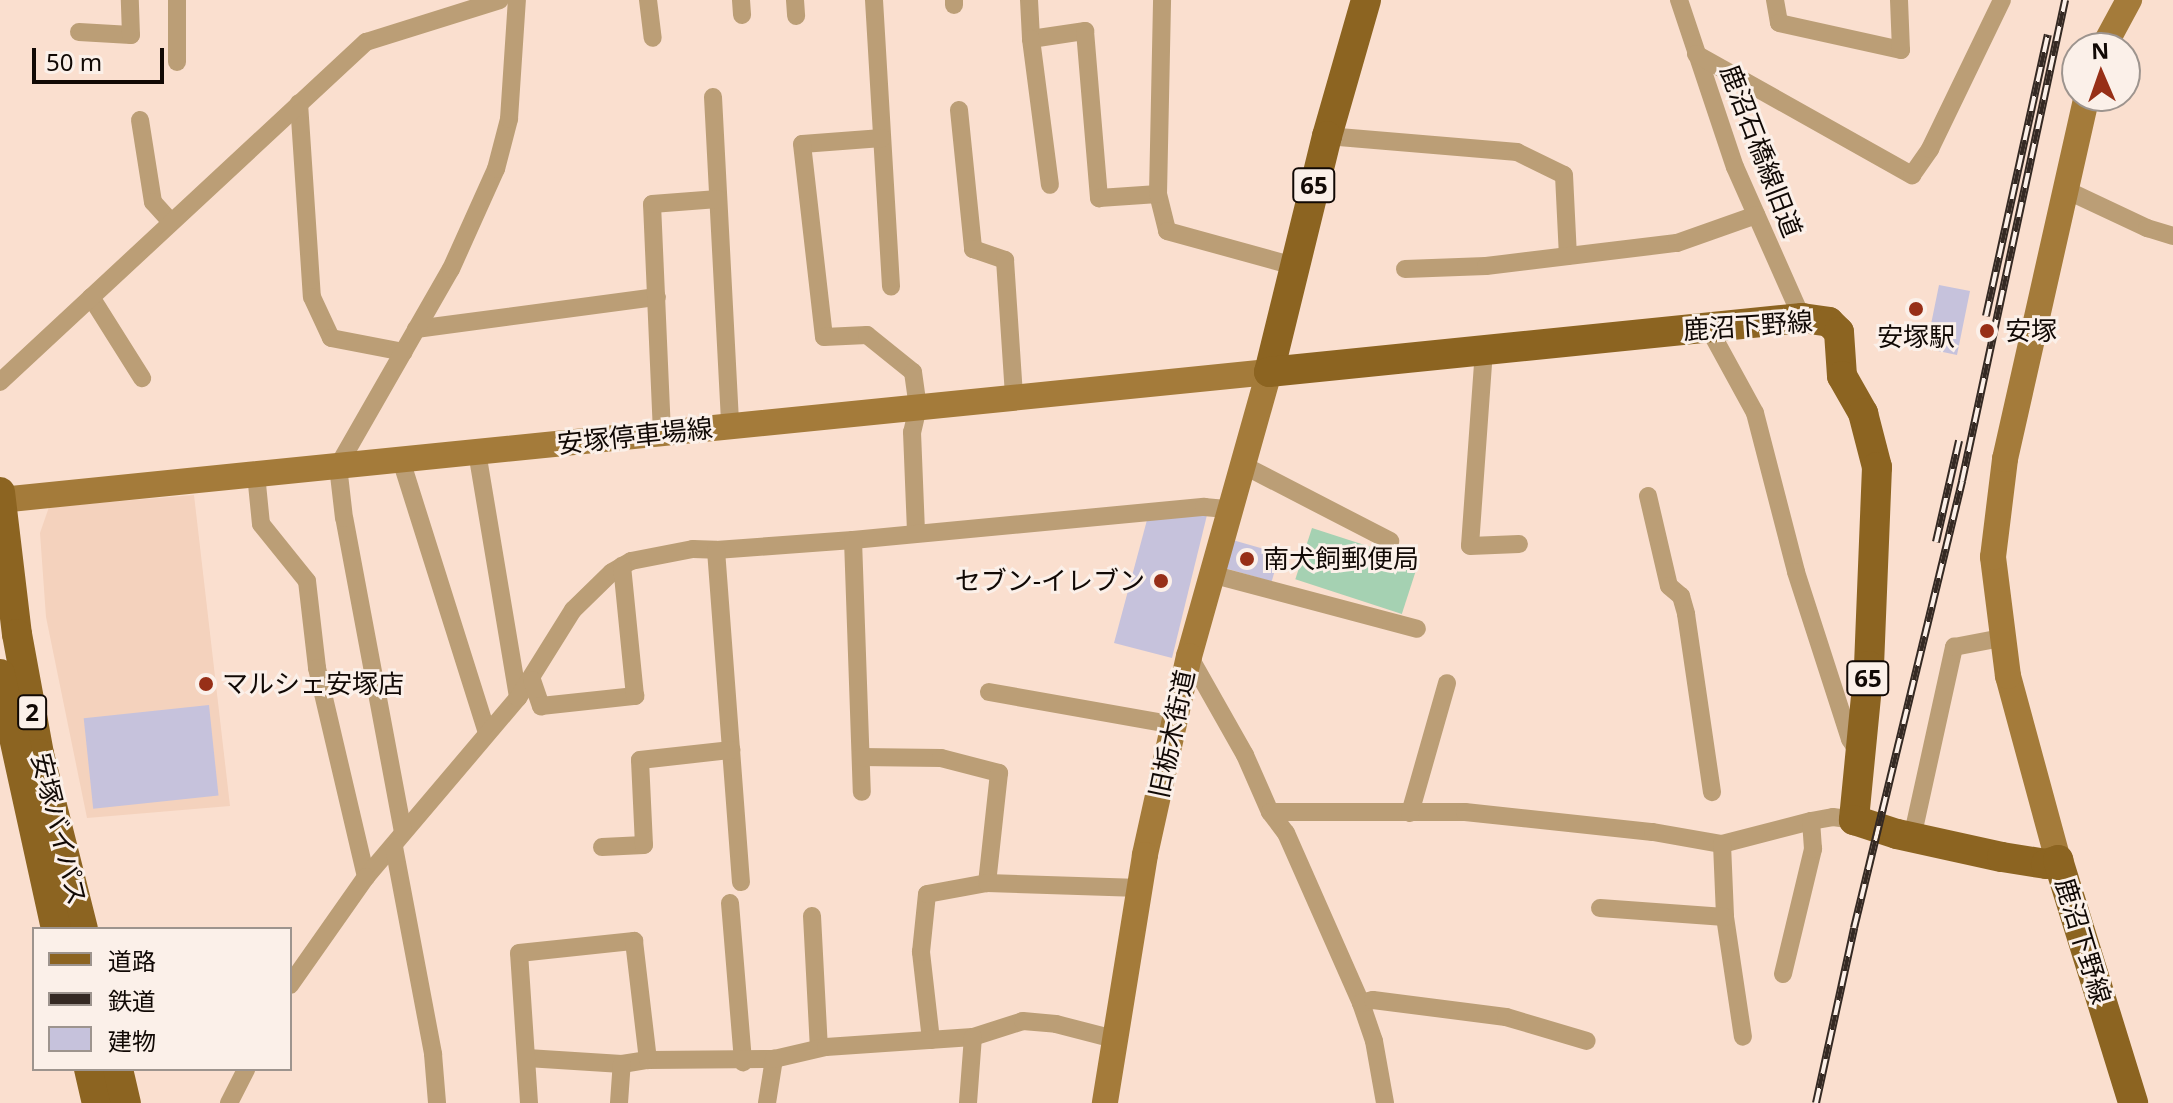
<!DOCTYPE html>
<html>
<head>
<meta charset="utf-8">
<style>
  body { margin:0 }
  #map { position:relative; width:2173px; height:1103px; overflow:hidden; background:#fadfcf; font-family:"Noto Sans","Noto Sans JP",sans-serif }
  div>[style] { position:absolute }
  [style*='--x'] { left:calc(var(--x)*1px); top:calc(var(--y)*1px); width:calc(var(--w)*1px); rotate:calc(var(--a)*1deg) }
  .built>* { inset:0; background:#f4d2bd }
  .green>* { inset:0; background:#a5d1b2; transform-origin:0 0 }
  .building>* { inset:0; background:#c6c2dc; transform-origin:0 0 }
  .street>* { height:18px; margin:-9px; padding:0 9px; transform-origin:9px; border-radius:9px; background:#bb9e76 }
  .secondary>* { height:26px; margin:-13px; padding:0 13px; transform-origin:13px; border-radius:13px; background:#a47b3a }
  .primary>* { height:30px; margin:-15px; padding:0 15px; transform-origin:15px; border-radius:15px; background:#8c6421 }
  .rail>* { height:8px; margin-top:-4px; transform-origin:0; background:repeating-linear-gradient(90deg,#fbf0e9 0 15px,#342923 0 30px); box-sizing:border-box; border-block:2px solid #342923 }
  .dots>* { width:22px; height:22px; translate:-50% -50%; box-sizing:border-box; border:4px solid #fbf0e9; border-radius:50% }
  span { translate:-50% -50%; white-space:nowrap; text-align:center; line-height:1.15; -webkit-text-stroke:6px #fbf0e9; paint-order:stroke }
  .shield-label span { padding:2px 6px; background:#fbf0e9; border:2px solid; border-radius:6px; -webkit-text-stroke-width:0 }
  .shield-label { font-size:24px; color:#110905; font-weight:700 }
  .street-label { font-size:26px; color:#110905 }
  .poi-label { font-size:26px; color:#110905 }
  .left { translate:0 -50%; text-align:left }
  .right { translate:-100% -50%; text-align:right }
  .legend { position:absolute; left:32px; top:927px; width:260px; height:144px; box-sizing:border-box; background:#fbf0e9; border:2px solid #9d948e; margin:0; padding:10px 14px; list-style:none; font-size:24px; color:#110905 }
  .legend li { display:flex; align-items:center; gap:16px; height:40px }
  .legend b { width:40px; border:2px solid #9d948e }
  .north { position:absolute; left:2061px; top:32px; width:80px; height:80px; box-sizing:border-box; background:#fbf0e9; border:2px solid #9d948e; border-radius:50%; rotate:358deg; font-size:22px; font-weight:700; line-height:32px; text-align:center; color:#110905 }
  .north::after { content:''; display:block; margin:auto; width:28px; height:36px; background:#972f17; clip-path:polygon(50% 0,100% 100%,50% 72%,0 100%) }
  .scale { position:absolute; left:32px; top:48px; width:132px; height:36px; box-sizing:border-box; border:4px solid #110905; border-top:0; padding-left:10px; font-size:24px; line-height:28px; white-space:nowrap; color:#110905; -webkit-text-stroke:6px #fbf0e9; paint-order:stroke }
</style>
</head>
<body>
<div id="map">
  <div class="built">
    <div style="clip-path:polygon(194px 495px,230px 806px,87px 818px,46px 617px,40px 533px,49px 507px)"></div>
  </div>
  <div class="green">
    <div style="left:1312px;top:528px;width:112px;height:54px;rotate:18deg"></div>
  </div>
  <div class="building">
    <div style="clip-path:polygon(1939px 285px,1970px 291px,1957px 355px,1938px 351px,1941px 336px,1929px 334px)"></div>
    <div style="clip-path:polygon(1207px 515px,1172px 658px,1114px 643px,1147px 520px)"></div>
    <div style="left:1222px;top:537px;width:60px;height:29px;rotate:16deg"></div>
    <div style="left:209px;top:705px;width:91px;height:126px;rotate:84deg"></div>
  </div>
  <div class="street">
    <div style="--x:177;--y:0;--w:62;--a:90"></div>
    <div style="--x:648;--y:0;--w:38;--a:83"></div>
    <div style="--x:741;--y:0;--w:15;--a:86"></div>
    <div style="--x:795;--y:0;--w:16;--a:86"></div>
    <div style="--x:874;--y:0;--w:287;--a:86.6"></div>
    <div style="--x:954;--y:0;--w:5;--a:90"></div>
    <div style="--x:1029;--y:0;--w:39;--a:87"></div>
    <div style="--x:1031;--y:39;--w:55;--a:-8.4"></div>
    <div style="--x:1085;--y:31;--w:168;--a:85.2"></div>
    <div style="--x:1099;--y:198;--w:59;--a:-3.9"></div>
    <div style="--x:1158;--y:194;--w:38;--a:76"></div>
    <div style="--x:1167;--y:231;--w:132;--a:15.4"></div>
    <div style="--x:1679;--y:0;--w:176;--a:71.5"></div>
    <div style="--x:1735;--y:167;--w:165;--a:66.1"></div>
    <div style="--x:1775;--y:0;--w:23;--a:80"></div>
    <div style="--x:1779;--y:23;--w:125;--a:12.5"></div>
    <div style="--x:1901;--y:50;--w:50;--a:-92.3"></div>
    <div style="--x:79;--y:32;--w:52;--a:3.3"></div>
    <div style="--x:131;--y:35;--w:35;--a:-92"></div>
    <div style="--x:1031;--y:39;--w:147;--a:82.6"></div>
    <div style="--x:1696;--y:54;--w:248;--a:29.3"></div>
    <div style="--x:1912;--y:175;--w:32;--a:-55"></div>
    <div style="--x:1930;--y:149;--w:165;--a:-64.2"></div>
    <div style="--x:713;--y:97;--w:329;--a:87"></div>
    <div style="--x:299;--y:103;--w:194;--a:86.2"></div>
    <div style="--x:312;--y:297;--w:45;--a:65.1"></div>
    <div style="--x:331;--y:338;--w:74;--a:10.9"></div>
    <div style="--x:959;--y:110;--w:140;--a:84.2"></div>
    <div style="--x:973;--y:249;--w:34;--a:19"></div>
    <div style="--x:1005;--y:260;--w:137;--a:86.2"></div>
    <div style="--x:140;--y:120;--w:83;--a:81"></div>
    <div style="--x:153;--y:202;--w:27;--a:48"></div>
    <div style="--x:1327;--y:136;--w:191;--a:4.8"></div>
    <div style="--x:1517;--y:152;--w:52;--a:26.1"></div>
    <div style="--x:1564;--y:175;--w:81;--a:87.2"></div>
    <div style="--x:882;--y:138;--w:80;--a:175.7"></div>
    <div style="--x:802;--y:144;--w:194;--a:83.5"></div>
    <div style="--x:824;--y:337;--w:43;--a:-2.7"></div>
    <div style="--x:867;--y:335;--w:59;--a:38.8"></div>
    <div style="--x:913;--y:372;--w:35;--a:82"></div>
    <div style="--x:918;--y:407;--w:26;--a:103"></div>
    <div style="--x:912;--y:432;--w:100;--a:87.7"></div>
    <div style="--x:2064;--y:189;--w:92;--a:25.2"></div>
    <div style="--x:2147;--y:228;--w:27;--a:17"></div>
    <div style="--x:1158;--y:194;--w:194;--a:-88.8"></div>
    <div style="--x:1405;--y:269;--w:81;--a:-2.1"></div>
    <div style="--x:1486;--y:266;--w:192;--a:-6.9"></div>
    <div style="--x:1677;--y:243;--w:84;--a:-19.5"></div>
    <div style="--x:91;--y:297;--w:96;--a:57.8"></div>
    <div style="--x:1708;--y:327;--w:98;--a:61.3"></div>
    <div style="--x:1755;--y:413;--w:164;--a:75.5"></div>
    <div style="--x:1796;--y:572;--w:176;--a:72.1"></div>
    <div style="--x:1850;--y:739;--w:15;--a:58"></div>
    <div style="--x:416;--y:329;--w:243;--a:-7.6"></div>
    <div style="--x:1484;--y:350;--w:196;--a:94.1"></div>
    <div style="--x:1470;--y:546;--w:49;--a:-2.3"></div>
    <div style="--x:0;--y:382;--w:500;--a:-42.9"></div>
    <div style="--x:366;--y:42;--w:140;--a:-17.4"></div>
    <div style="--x:662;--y:433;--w:229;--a:-92.5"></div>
    <div style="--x:652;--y:204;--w:66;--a:-4.3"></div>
    <div style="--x:477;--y:452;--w:249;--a:80.5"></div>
    <div style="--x:401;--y:460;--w:286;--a:72.5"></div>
    <div style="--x:1241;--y:464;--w:168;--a:27.3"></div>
    <div style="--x:256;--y:474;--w:50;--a:84.3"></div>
    <div style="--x:261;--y:524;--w:73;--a:51.1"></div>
    <div style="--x:307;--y:581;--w:88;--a:83.4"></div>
    <div style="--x:317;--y:668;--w:215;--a:76.8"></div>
    <div style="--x:366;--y:877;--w:235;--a:-49.7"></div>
    <div style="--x:518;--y:698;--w:104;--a:-58"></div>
    <div style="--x:573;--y:610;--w:54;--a:-44.3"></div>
    <div style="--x:612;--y:572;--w:22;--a:-30"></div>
    <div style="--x:631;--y:561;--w:63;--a:-11"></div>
    <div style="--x:693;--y:549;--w:23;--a:2"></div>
    <div style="--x:716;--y:550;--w:137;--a:-4.2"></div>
    <div style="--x:853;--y:540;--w:353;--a:-5.4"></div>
    <div style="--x:1204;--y:507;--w:25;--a:5"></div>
    <div style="--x:1648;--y:496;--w:92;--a:76.9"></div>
    <div style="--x:1669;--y:586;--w:16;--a:40"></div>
    <div style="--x:1681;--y:596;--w:19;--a:74"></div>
    <div style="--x:1686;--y:614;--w:180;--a:81.7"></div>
    <div style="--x:853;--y:540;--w:252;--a:88"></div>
    <div style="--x:716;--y:550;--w:333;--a:85.7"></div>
    <div style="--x:1211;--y:574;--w:213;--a:14.9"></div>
    <div style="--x:1189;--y:656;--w:114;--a:60.5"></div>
    <div style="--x:1245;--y:755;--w:62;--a:66.3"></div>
    <div style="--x:1270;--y:812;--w:26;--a:53"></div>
    <div style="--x:1286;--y:833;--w:186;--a:66.2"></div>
    <div style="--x:1361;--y:1003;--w:40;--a:71.1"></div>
    <div style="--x:1374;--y:1041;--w:63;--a:79.9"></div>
    <div style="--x:532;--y:680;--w:28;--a:71"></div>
    <div style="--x:541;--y:706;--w:95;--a:-6.1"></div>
    <div style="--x:635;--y:696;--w:131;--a:-95.7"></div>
    <div style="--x:989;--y:692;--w:188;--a:10.1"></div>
    <div style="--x:861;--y:757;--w:80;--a:0.7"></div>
    <div style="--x:941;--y:758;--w:60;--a:14.5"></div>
    <div style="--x:999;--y:773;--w:111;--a:96.2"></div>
    <div style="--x:1270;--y:812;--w:195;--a:0"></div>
    <div style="--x:1465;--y:812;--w:189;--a:6.1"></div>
    <div style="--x:1653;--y:832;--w:70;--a:9.9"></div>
    <div style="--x:1722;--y:844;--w:92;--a:-14.5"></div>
    <div style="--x:1811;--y:821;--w:22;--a:-10"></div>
    <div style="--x:1833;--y:817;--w:21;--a:8"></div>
    <div style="--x:1410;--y:813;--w:135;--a:-74.1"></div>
    <div style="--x:403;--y:832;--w:319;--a:-100.6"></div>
    <div style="--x:344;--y:518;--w:52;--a:-96.6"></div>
    <div style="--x:338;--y:466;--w:227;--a:-60.2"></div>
    <div style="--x:451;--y:269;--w:110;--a:-65.8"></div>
    <div style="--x:496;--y:169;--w:52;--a:-75.4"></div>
    <div style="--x:509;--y:119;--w:119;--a:-86.2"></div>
    <div style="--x:1912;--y:838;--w:196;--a:-77.6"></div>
    <div style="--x:1954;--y:647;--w:48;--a:-10.8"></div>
    <div style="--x:1722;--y:844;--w:73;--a:87.6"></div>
    <div style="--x:1725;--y:917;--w:121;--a:81.5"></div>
    <div style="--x:394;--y:847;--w:211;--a:79.3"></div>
    <div style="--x:433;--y:1054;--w:49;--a:85.3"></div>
    <div style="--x:602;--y:847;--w:42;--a:-2.7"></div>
    <div style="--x:644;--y:845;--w:85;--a:-92.7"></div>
    <div style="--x:640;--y:760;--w:92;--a:-6.3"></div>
    <div style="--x:730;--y:903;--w:160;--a:85.3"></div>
    <div style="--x:1600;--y:908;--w:125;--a:4.1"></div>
    <div style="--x:812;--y:916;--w:132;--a:87"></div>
    <div style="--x:1783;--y:974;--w:129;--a:-76.5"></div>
    <div style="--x:1813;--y:849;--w:28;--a:-94"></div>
    <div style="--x:290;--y:985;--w:132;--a:-54.9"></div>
    <div style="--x:1361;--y:1003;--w:12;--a:-14"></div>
    <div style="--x:1373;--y:1000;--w:134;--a:7.3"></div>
    <div style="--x:1506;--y:1017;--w:84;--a:16.5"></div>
    <div style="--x:931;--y:1040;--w:89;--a:-96.5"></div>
    <div style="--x:921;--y:952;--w:58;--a:-84.1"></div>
    <div style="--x:927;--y:894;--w:61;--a:-10.4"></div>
    <div style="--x:987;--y:883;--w:153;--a:1.9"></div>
    <div style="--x:527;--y:1058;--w:95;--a:3.6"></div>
    <div style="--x:622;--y:1064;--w:26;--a:-9"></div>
    <div style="--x:648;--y:1060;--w:126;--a:-0.5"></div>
    <div style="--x:229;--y:1103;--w:38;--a:-63"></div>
    <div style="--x:529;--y:1103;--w:150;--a:-93.8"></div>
    <div style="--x:519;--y:953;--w:116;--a:-6"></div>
    <div style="--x:634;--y:941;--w:120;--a:83.3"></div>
    <div style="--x:619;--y:1103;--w:39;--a:-86"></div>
    <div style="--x:767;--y:1103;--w:45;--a:-81"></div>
    <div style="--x:774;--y:1059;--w:53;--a:-13"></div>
    <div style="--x:826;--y:1047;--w:147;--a:-3.9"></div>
    <div style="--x:973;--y:1037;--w:52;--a:-17.7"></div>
    <div style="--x:1023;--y:1021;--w:33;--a:5"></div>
    <div style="--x:1056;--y:1024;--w:60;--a:14.5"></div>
    <div style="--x:968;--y:1103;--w:66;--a:-85.7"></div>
  </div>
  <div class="secondary">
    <div style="--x:2103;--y:48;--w:55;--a:-61.6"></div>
    <div style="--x:0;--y:500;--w:1275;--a:-5.76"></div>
    <div style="--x:1269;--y:372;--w:295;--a:105.7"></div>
    <div style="--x:1189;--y:656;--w:204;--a:102.5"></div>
    <div style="--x:1145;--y:855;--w:251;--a:99.2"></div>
    <div style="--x:2058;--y:860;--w:191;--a:-105.2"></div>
    <div style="--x:2008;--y:676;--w:120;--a:-97.2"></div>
    <div style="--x:1993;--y:557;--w:99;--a:-83"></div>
    <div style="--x:2005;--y:459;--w:372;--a:-77.3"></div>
  </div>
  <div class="primary">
    <div style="--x:1366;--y:0;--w:141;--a:106"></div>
    <div style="--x:1327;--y:136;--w:243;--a:103.8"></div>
    <div style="--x:1269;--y:372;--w:536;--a:-5.79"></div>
    <div style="--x:1802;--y:318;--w:27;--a:8"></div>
    <div style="--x:1829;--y:322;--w:14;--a:45"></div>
    <div style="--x:1839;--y:332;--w:44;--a:86.1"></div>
    <div style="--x:1842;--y:376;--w:43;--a:60.4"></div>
    <div style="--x:1863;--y:413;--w:56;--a:75.5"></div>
    <div style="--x:1877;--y:467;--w:199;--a:92.3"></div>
    <div style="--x:1869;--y:666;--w:155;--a:95.6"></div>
    <div style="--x:1854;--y:820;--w:45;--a:18"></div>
    <div style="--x:1897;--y:834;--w:107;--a:12.4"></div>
    <div style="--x:2002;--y:857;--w:45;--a:9"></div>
    <div style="--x:2046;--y:864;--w:13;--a:-18"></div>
    <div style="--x:2058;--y:860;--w:254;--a:72.8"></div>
    <div style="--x:0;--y:492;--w:143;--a:83.2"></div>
    <div style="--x:17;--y:634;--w:122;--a:79.6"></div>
    <div style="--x:39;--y:754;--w:180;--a:75.9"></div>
    <div style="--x:0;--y:674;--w:261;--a:77.6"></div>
    <div style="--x:89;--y:1069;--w:35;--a:77"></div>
    <div style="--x:118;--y:1069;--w:35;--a:77"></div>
  </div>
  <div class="rail">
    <div style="--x:1986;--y:316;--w:288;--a:-77.6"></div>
    <div style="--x:1936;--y:542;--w:104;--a:-77.2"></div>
    <div style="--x:1816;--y:1103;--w:179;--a:-77.7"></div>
    <div style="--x:1854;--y:928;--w:460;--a:-76.4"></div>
    <div style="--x:1962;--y:481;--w:492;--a:-77.9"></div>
  </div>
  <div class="dots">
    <div style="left:1916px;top:309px;background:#972f17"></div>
    <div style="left:1987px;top:331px;background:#972f17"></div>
    <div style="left:1247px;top:559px;background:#972f17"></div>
    <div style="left:1161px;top:581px;background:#972f17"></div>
    <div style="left:206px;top:684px;background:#972f17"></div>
  </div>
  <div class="shield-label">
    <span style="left:1314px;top:185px">65</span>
    <span style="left:1868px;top:678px">65</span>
    <span style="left:32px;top:712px">2</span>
  </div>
  <div class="street-label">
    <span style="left:1761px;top:151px;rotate:69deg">鹿沼石橋線旧道</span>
    <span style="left:1748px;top:326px;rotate:-4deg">鹿沼下野線</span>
    <span style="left:635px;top:436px;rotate:-6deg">安塚停車場線</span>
    <span style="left:1172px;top:734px;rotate:-78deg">旧栃木街道</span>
    <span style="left:59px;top:829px;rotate:76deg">安塚バイパス</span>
    <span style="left:2083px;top:941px;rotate:73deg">鹿沼下野線</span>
  </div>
  <div class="poi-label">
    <span class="left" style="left:2005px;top:331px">安塚</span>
    <span style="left:1916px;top:337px">安塚駅</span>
    <span class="left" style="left:1263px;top:559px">南犬飼郵便局</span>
    <span class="right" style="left:1145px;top:581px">セブン-イレブン</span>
    <span class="left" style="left:222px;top:684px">マルシェ安塚店</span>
  </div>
  <ul class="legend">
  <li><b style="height:10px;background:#8c6421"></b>道路</li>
  <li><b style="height:10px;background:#342923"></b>鉄道</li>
  <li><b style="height:22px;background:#c6c2dc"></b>建物</li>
  </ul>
  <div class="north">N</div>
  <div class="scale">50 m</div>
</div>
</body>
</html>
